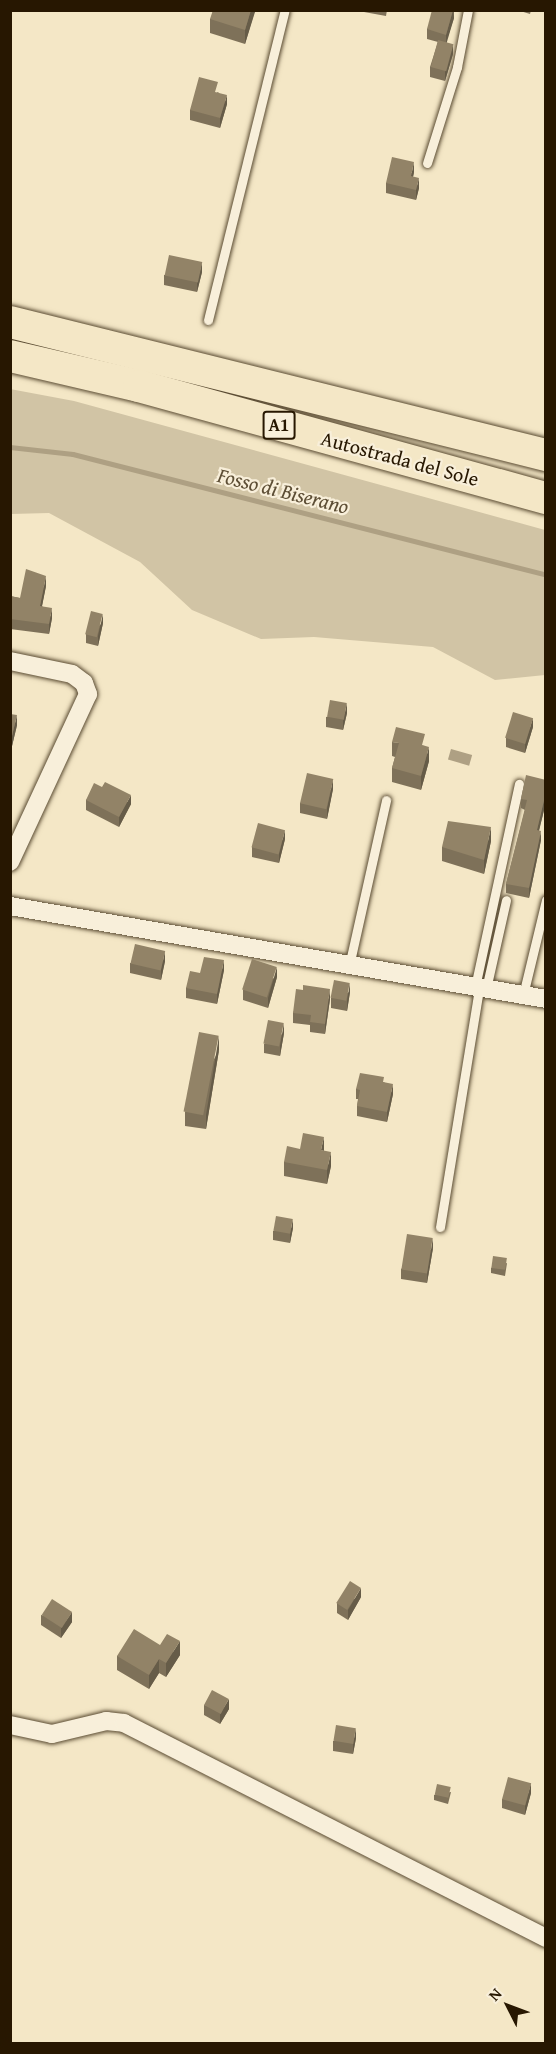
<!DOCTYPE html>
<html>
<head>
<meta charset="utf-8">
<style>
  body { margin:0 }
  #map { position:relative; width:556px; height:2054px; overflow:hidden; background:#f4e7c6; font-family:"Gentium Book Plus",serif }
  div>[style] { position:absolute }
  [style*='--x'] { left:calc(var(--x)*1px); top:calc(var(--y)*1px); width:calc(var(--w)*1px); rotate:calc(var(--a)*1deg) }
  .green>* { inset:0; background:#d1c4a5 }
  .water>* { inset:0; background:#aea083; transform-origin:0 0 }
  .stream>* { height:4.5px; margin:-2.25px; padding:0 2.25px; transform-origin:2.25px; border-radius:2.25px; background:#aea083 }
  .roads { filter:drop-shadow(0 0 2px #5a4b32) drop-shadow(0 0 2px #5a4b32) }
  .service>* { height:9px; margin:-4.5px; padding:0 4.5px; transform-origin:4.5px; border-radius:4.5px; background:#f8efda }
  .minor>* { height:18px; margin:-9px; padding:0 9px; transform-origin:9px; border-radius:9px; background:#f8efda }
  .motorway>* { height:32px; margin:-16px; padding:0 16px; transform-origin:16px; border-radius:16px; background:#f4e7c6 }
  .wall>* { inset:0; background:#7e7159 }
  .shaded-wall>* { inset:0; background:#665c48 }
  .building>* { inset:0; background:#928367; transform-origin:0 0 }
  span { translate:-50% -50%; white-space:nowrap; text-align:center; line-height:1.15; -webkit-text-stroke:4.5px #f8efda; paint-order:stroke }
  .shield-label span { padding:2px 4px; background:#f8efda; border:2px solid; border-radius:4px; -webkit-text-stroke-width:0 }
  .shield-label { font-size:18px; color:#271701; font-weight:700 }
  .street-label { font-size:20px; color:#271701 }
  .water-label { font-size:21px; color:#5d4e35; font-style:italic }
  .frame { position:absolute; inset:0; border:12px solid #271701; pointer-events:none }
  .north { position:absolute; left:478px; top:1976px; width:60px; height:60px; -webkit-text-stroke:4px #f8efda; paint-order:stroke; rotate:312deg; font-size:16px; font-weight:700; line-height:24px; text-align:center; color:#271701 }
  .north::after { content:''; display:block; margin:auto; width:21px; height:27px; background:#271701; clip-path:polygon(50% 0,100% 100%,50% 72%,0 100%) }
</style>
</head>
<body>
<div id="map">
  <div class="green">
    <div style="clip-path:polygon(10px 389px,74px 401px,545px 530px,545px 675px,495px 680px,433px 647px,314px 637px,261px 639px,192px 610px,140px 562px,49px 513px,11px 514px)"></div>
  </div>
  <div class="water">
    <div style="left:451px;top:749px;width:22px;height:11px;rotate:16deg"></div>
  </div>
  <div class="stream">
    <div style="--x:10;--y:447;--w:63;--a:6.3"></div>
    <div style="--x:73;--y:454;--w:488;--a:14.3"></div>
  </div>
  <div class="roads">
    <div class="service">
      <div style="--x:427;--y:163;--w:101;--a:-72.6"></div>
      <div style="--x:457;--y:67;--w:58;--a:-79.1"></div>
      <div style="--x:208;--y:320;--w:319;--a:-76.1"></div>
      <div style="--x:349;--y:966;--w:170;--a:-77.4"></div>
      <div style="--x:475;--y:987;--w:208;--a:-77.8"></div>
      <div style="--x:486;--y:989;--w:91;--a:-77.3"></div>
      <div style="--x:523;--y:995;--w:98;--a:-76.4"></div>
      <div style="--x:440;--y:1227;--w:242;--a:-80.7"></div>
    </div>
    <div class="minor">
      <div style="--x:10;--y:661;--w:63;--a:11.8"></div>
      <div style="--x:72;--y:674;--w:15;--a:37"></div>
      <div style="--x:84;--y:683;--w:12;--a:70"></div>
      <div style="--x:88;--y:694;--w:185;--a:114.9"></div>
      <div style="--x:10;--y:906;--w:544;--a:9.84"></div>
      <div style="--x:10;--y:1725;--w:43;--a:12.1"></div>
      <div style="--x:52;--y:1734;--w:56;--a:-13.5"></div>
      <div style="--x:106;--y:1721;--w:18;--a:6"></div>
      <div style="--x:124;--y:1723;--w:474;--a:27"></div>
    </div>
    <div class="motorway">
      <div style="--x:10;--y:322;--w:552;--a:13.94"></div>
      <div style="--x:10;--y:356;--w:132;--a:13.1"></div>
      <div style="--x:139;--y:386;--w:422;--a:15.4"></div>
    </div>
  </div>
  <div class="wall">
    <div style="clip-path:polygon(255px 10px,245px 44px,210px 33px,210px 19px)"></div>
    <div style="clip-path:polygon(364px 10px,387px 10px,386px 16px,364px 12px)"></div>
    <div style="clip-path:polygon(454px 10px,454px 18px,446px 42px,453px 54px,445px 81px,430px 77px,430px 67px,438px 42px,427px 39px,427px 29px)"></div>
    <div style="clip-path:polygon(517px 10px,531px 10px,530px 14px)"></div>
    <div style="clip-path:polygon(218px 92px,227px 104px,220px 128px,190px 120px,190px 110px)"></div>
    <div style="clip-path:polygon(414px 172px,413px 177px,419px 188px,416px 200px,386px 193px,386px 183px)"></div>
    <div style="clip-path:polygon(202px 272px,197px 292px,164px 285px,164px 275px)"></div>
    <div style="clip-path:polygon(46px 586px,42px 606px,52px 618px,49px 634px,10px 629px,10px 596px,20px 598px)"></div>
    <div style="clip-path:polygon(103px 623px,98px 646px,86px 643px,86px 634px)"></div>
    <div style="clip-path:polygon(347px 713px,343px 730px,326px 727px,326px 717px)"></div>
    <div style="clip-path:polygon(10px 714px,17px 725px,12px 746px,10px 745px)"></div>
    <div style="clip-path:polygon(533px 727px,525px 753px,506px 747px,506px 738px)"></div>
    <div style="clip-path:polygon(392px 742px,425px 746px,429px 761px,421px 790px,392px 782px,392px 768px,395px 757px,392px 756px)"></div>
    <div style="clip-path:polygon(546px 780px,546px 802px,539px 830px,541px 840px,529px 898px,506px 893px,506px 884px,525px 810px,521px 808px,521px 799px)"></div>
    <div style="clip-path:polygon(102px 787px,131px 804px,119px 827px,86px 810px,86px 800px)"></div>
    <div style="clip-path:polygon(333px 789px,327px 819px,300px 813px,300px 803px)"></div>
    <div style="clip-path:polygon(285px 839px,279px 863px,252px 857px,252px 847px)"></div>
    <div style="clip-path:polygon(491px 841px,484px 874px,442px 861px,442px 847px)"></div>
    <div style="clip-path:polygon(165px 961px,161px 980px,130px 973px,130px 963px)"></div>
    <div style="clip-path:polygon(224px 970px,217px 1004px,186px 998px,186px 988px,200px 973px)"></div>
    <div style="clip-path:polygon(277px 977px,268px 1008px,243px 1000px,243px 990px)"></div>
    <div style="clip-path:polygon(303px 990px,330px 999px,325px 1034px,310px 1032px,310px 1025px,293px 1023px,293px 1013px)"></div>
    <div style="clip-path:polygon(350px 992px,347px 1011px,331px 1008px,331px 998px)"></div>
    <div style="clip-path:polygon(284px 1033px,280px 1056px,264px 1053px,264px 1044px)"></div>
    <div style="clip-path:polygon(219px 1050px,206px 1129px,185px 1126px,185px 1112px)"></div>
    <div style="clip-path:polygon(384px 1082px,393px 1094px,387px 1122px,357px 1116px,357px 1106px,358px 1099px,356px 1099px,356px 1089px)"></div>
    <div style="clip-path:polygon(300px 1149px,331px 1166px,327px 1184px,284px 1176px,284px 1162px)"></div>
    <div style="clip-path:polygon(293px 1228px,290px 1243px,273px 1240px,273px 1231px)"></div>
    <div style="clip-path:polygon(433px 1248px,427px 1283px,401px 1279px,401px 1269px)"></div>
    <div style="clip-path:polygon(507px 1263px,505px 1276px,491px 1273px,491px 1268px)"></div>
    <div style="clip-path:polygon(361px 1597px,348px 1620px,337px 1613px,337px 1603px)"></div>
    <div style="clip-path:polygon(41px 1615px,72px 1622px,61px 1638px,41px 1625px)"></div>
    <div style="clip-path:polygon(160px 1645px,180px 1655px,166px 1677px,159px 1673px,149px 1689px,117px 1670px,117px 1656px)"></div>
    <div style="clip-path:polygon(204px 1705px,229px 1709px,220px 1724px,204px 1715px)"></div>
    <div style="clip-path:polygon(356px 1738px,353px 1754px,333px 1751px,333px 1741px)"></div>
    <div style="clip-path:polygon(451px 1792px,448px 1804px,434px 1800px,434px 1795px)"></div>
    <div style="clip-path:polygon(531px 1793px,525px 1815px,502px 1808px,502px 1799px)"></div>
  </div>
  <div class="shaded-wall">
    <div style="clip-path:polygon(251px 10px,255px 10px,255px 12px,245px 44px,245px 30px)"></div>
    <div style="clip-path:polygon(453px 10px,454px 18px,446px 45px,446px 35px)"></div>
    <div style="clip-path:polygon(453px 44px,453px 54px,445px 81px,445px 72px)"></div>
    <div style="clip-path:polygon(227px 95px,227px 104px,220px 128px,220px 118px)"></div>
    <div style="clip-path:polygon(414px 162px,414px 172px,411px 186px,411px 176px)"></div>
    <div style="clip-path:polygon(419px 178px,419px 188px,416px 200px,416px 190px)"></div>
    <div style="clip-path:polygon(202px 262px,202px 272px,197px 292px,197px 283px)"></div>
    <div style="clip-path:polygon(46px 576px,46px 586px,40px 616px,40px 606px)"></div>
    <div style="clip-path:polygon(52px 608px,52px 618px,49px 634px,49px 624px)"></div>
    <div style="clip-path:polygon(103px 614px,103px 623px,98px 646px,98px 636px)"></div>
    <div style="clip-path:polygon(347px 703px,347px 713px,343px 730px,343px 721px)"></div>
    <div style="clip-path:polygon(17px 715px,17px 725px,12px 746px,12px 736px)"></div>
    <div style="clip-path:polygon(533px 718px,533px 727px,525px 753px,525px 743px)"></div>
    <div style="clip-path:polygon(429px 747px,429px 761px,421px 790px,421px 776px)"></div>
    <div style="clip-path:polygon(333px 779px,333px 789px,327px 819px,327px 809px)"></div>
    <div style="clip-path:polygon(546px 792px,546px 802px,537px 839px,537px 830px)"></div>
    <div style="clip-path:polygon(131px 795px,131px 804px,119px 827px,119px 817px)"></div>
    <div style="clip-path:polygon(491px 827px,491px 841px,484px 874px,484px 860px)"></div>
    <div style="clip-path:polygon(285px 830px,285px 839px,279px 863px,279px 854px)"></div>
    <div style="clip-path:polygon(541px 831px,541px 840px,529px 898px,529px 888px)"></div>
    <div style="clip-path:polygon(165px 951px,165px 961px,161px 980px,161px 970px)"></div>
    <div style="clip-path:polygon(224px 960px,224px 970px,217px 1004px,217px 994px)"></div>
    <div style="clip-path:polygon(277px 967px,277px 977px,268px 1008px,268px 998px)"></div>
    <div style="clip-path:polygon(350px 983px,350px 992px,347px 1011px,347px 1001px)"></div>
    <div style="clip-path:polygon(330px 989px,330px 999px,325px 1034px,325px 1024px)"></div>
    <div style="clip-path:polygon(284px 1023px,284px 1033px,280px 1056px,280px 1046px)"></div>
    <div style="clip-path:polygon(219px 1036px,219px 1050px,206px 1129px,206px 1115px)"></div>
    <div style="clip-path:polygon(393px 1084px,393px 1094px,387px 1122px,387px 1112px)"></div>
    <div style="clip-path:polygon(324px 1137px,324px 1151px,321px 1150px)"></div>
    <div style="clip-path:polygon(331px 1152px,331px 1166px,327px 1184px,327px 1170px)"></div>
    <div style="clip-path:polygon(293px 1219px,293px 1228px,290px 1243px,290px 1234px)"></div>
    <div style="clip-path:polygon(433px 1238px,433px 1248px,427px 1283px,427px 1273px)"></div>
    <div style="clip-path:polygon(361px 1588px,361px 1597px,348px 1620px,348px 1610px)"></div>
    <div style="clip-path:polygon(72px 1612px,72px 1622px,61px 1638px,61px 1628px)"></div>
    <div style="clip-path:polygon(180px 1641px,180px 1655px,166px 1677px,166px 1663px)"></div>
    <div style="clip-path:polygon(159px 1659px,159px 1673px,149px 1689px,149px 1675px)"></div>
    <div style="clip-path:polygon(229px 1699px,229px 1709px,220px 1724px,220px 1714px)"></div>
    <div style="clip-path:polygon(356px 1728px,356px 1738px,353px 1754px,353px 1744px)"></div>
    <div style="clip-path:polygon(531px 1783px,531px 1793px,525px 1815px,525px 1805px)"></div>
  </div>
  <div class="building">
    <div style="clip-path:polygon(213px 10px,251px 10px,245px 30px,210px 19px)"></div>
    <div style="clip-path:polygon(432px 10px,453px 10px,446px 35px,427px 29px)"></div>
    <div style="left:438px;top:40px;width:16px;height:28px;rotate:15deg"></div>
    <div style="clip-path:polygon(199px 77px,218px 82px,215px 92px,227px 95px,220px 118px,190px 110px)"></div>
    <div style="clip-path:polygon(392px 157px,414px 162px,411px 176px,419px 178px,416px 190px,386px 183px)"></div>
    <div style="left:169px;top:255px;width:34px;height:21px;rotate:12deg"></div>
    <div style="clip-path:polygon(26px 569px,46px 576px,40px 606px,52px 608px,49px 624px,10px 619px,10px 596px,20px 598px)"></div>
    <div style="left:91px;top:611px;width:12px;height:24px;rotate:14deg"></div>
    <div style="left:330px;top:700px;width:17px;height:17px;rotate:10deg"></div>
    <div style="left:513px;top:712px;width:21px;height:27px;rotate:17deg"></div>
    <div style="clip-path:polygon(10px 714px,17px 715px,12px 736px,10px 735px)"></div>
    <div style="clip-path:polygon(396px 727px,425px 734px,422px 745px,429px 747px,421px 776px,392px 768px,399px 743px,392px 742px)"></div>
    <div style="left:307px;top:773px;width:27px;height:31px;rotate:13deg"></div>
    <div style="clip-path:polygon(526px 775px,546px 780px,546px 792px,537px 830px,541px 831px,529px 888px,506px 884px,527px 800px,521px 799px)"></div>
    <div style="clip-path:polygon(105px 782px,131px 795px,119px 817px,86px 800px,94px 783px,102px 787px)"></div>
    <div style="clip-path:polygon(448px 821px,491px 827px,484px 860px,442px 847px)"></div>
    <div style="left:258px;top:823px;width:28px;height:25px;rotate:15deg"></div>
    <div style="left:135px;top:944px;width:31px;height:20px;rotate:13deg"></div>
    <div style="clip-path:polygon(204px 957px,224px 960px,217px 994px,186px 988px,190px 971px,200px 973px)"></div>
    <div style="left:252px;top:959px;width:26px;height:32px;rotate:18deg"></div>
    <div style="left:334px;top:980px;width:16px;height:18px;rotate:11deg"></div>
    <div style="clip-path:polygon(303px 985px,330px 989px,325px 1024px,310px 1022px,311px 1015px,293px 1013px,296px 989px,303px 990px)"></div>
    <div style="left:268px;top:1020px;width:16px;height:24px;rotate:11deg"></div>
    <div style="left:199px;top:1032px;width:20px;height:81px;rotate:11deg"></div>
    <div style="clip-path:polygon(360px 1073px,384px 1077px,383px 1082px,393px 1084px,387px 1112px,357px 1106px,360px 1090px,356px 1089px)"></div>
    <div style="clip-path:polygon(303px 1133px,324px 1137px,321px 1150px,331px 1152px,327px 1170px,284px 1162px,287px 1146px,300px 1149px)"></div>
    <div style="left:276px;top:1216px;width:17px;height:15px;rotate:10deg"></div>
    <div style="left:407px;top:1234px;width:26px;height:36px;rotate:9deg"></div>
    <div style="left:493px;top:1256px;width:14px;height:12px;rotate:8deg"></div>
    <div style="left:350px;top:1581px;width:13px;height:26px;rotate:32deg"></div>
    <div style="left:52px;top:1599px;width:24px;height:19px;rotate:33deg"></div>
    <div style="clip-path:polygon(134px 1629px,160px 1645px,167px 1634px,180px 1641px,166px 1663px,159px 1659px,149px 1675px,117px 1656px)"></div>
    <div style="left:212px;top:1690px;width:19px;height:17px;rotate:28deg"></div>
    <div style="left:336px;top:1725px;width:20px;height:16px;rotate:9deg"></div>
    <div style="left:508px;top:1777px;width:24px;height:23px;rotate:15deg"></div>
    <div style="left:437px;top:1784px;width:14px;height:11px;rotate:12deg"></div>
  </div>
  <div class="shield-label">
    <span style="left:279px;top:425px">A1</span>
  </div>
  <div class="street-label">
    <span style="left:400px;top:458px;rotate:15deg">Autostrada del Sole</span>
  </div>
  <div class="water-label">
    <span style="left:283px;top:491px;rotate:14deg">Fosso di Biserano</span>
  </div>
  <div class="frame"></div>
  <div class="north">N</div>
</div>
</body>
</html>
